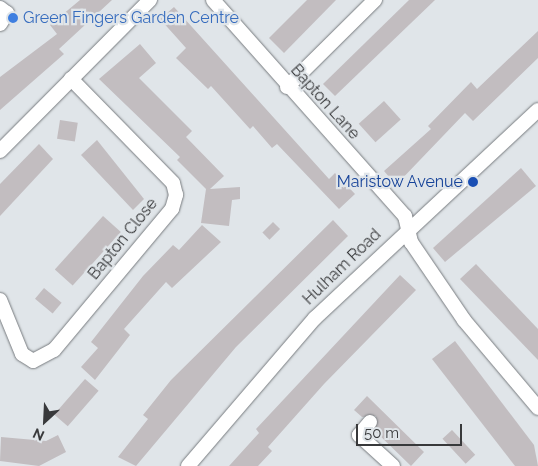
<!DOCTYPE html>
<html>
<head>
<meta charset="utf-8">
<style>
  body { margin:0 }
  #map { position:relative; width:538px; height:466px; overflow:hidden; background:#e0e5e9; font-family:Raleway,sans-serif }
  div>[style] { position:absolute }
  [style*='--x'] { left:calc(var(--x)*1px); top:calc(var(--y)*1px); width:calc(var(--w)*1px); rotate:calc(var(--a)*1deg) }
  .building>* { inset:0; background:#c2bdc0; transform-origin:0 0 }
  .roads { filter:drop-shadow(0 0 1px #777b7f) drop-shadow(0 0 1px #777b7f) }
  .minor>* { height:14px; margin:-7px; padding:0 7px; transform-origin:7px; border-radius:7px; background:#fff }
  .dots>* { width:14px; height:14px; translate:-50% -50%; box-sizing:border-box; border:2px solid #e0e5e9; border-radius:50% }
  span { translate:-50% -50%; white-space:nowrap; text-align:center; line-height:1.15; -webkit-text-stroke:4.5px #e0e5e9; paint-order:stroke }
  .shop-label { font-size:16px; color:#366cbe }
  .left { translate:0 -50%; text-align:left }
  .street-label { font-size:16px; color:#38393b }
  .transit-label { font-size:16px; color:#164399 }
  .right { translate:-100% -50%; text-align:right }
  .north { position:absolute; left:20px; top:396px; width:50px; height:50px; -webkit-text-stroke:4px #e0e5e9; paint-order:stroke; rotate:205deg; font-size:14px; font-weight:700; line-height:20px; text-align:center; color:#38393b }
  .north::after { content:''; display:block; margin:auto; width:18px; height:22px; background:#38393b; clip-path:polygon(50% 0,100% 100%,50% 72%,0 100%) }
  .scale { position:absolute; left:356px; top:424px; width:106px; height:22px; box-sizing:border-box; border:2px solid #38393b; border-top:0; padding-left:6px; font-size:15px; line-height:18px; white-space:nowrap; color:#38393b; -webkit-text-stroke:4px #e0e5e9; paint-order:stroke }
</style>
</head>
<body>
<div id="map">
  <div class="building">
    <div style="clip-path:polygon(80px 0,112px 0,59px 49px,64px 54px,0 110px,0 77px,57px 34px,50px 25px)"></div>
    <div style="clip-path:polygon(307px 0,336px 0,284px 53px,269px 38px)"></div>
    <div style="clip-path:polygon(409px 0,435px 0,335px 96px,323px 84px)"></div>
    <div style="clip-path:polygon(174px 7px,329px 179px,335px 173px,355px 194px,339px 209px,277px 144px,272px 148px,253px 126px,250px 129px,211px 86px,208px 89px,176px 58px,186px 48px,160px 19px)"></div>
    <div style="clip-path:polygon(538px 31px,538px 58px,473px 121px,465px 113px,396px 185px,384px 171px,431px 129px,428px 126px,471px 82px,477px 89px)"></div>
    <div style="clip-path:polygon(140px 44px,156px 63px,139px 78px,192px 131px,186px 137px,224px 176px,210px 189px,240px 187px,240px 199px,232px 200px,229px 226px,201px 223px,206px 189px,177px 160px,180px 157px,99px 79px)"></div>
    <div style="left:384px;top:101px;width:25px;height:34px;rotate:48deg"></div>
    <div style="left:60px;top:120px;width:18px;height:19px;rotate:9deg"></div>
    <div style="clip-path:polygon(97px 140px,144px 199px,133px 210px,81px 155px)"></div>
    <div style="clip-path:polygon(39px 144px,53px 159px,0 216px,0 184px)"></div>
    <div style="clip-path:polygon(521px 168px,536px 186px,445px 262px,433px 248px)"></div>
    <div style="left:103px;top:216px;width:24px;height:72px;rotate:42deg"></div>
    <div style="clip-path:polygon(333px 220px,348px 236px,236px 347px,136px 466px,118px 457px,148px 419px,143px 415px,171px 380px)"></div>
    <div style="left:273px;top:222px;width:10px;height:15px;rotate:45deg"></div>
    <div style="clip-path:polygon(202px 225px,221px 242px,172px 288px,166px 282px,124px 329px,130px 335px,95px 380px,81px 367px,98px 348px,91px 342px,143px 276px,173px 245px,179px 250px)"></div>
    <div style="clip-path:polygon(476px 264px,538px 329px,538px 360px,460px 279px)"></div>
    <div style="clip-path:polygon(400px 275px,416px 290px,324px 384px,268px 447px,272px 451px,258px 466px,229px 466px,259px 433px,256px 429px)"></div>
    <div style="left:44px;top:288px;width:23px;height:14px;rotate:40deg"></div>
    <div style="clip-path:polygon(455px 341px,534px 445px,538px 466px,515px 466px,432px 359px)"></div>
    <div style="left:85px;top:379px;width:18px;height:47px;rotate:41deg"></div>
    <div style="clip-path:polygon(367px 396px,424px 452px,411px 466px,374px 430px,376px 416px,362px 417px,354px 410px)"></div>
    <div style="left:452px;top:430px;width:34px;height:13px;rotate:47deg"></div>
    <div style="clip-path:polygon(58px 435px,66px 452px,39px 466px,0 461px,1px 437px,46px 441px)"></div>
  </div>
  <div class="roads">
    <div class="minor">
      <div style="--x:213;--y:0;--w:289;--a:48.4"></div>
      <div style="--x:405;--y:216;--w:27;--a:77"></div>
      <div style="--x:411;--y:242;--w:94;--a:55.8"></div>
      <div style="--x:464;--y:320;--w:115;--a:49.9"></div>
      <div style="--x:0;--y:8;--w:9;--a:36"></div>
      <div style="--x:7;--y:13;--w:13;--a:122"></div>
      <div style="--x:287;--y:87;--w:124;--a:-44.7"></div>
      <div style="--x:0;--y:151;--w:213;--a:-45.2"></div>
      <div style="--x:0;--y:300;--w:58;--a:67.8"></div>
      <div style="--x:22;--y:354;--w:13;--a:32"></div>
      <div style="--x:33;--y:361;--w:24;--a:-28"></div>
      <div style="--x:54;--y:350;--w:184;--a:-50.1"></div>
      <div style="--x:172;--y:209;--w:15;--a:-74"></div>
      <div style="--x:176;--y:195;--w:12;--a:-104"></div>
      <div style="--x:173;--y:183;--w:146;--a:-134.4"></div>
      <div style="--x:370;--y:422;--w:17;--a:130"></div>
      <div style="--x:359;--y:435;--w:46;--a:42.4"></div>
      <div style="--x:188;--y:466;--w:195;--a:-49.4"></div>
      <div style="--x:315;--y:318;--w:305;--a:-43"></div>
    </div>
  </div>
  <div class="dots">
    <div style="left:13px;top:18px;background:#3f7fe0"></div>
    <div style="left:473px;top:182px;background:#1a4fb4"></div>
  </div>
  <div class="shop-label">
    <span class="left" style="left:23px;top:18px">Green Fingers Garden Centre</span>
  </div>
  <div class="street-label">
    <span style="left:325px;top:102px;rotate:48deg">Bapton Lane</span>
    <span style="left:123px;top:239px;rotate:-51deg">Bapton Close</span>
    <span style="left:342px;top:267px;rotate:-44deg">Hulham Road</span>
  </div>
  <div class="transit-label">
    <span class="right" style="left:463px;top:182px">Maristow Avenue</span>
  </div>
  <div class="north">N</div>
  <div class="scale">50 m</div>
</div>
</body>
</html>
